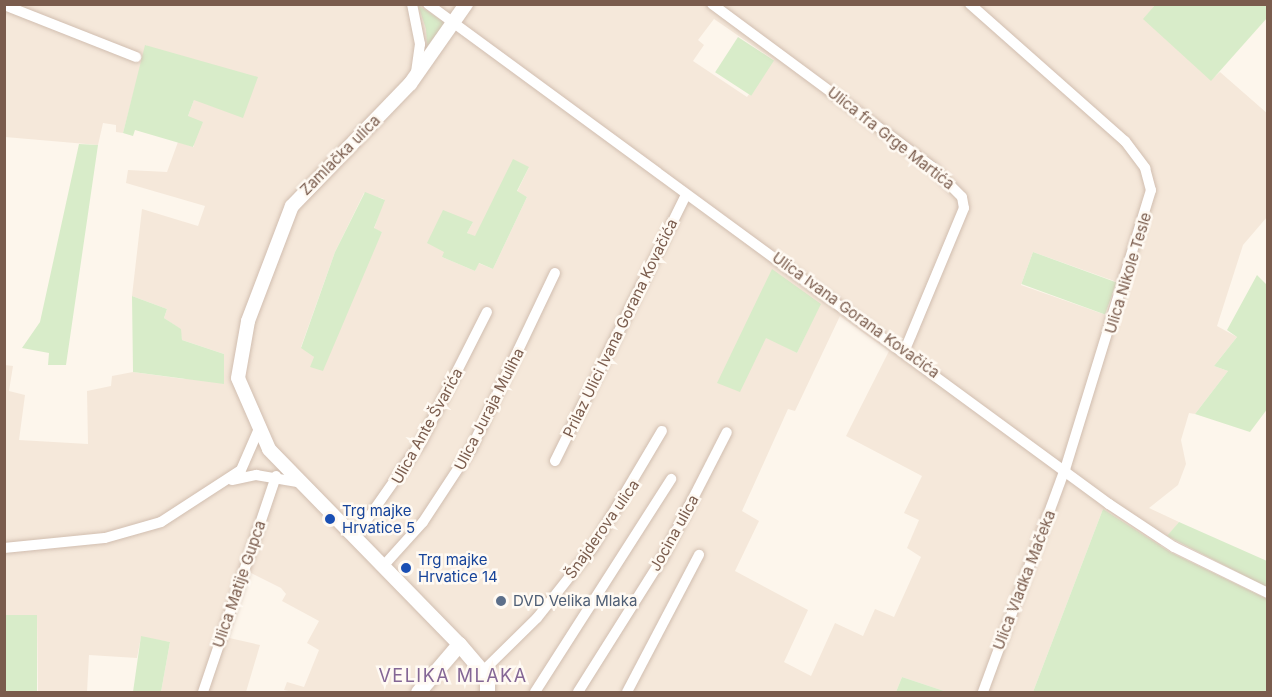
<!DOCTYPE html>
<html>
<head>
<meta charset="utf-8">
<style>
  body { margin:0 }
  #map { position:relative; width:1272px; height:697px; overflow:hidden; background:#fdf6ec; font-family:Inter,sans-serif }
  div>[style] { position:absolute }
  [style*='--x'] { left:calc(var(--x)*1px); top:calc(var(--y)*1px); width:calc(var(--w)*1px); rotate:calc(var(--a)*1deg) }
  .residential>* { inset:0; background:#f5e8da }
  .green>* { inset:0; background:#d8ecc9; transform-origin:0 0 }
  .roads { filter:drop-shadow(0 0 2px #d1beb0) drop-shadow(0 0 2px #d1beb0) }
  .minor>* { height:10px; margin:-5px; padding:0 5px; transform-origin:5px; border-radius:5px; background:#fff }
  .tertiary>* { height:14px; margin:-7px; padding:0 7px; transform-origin:7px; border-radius:7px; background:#fff }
  .secondary>* { height:15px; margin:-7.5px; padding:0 7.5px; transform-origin:7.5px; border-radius:7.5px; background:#fff }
  .dots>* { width:16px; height:16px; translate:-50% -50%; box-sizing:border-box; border:3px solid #fffaf3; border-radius:50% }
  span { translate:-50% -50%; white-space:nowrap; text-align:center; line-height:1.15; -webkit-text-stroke:5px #fffaf3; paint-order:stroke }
  .street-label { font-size:15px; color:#7a5c4d }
  .transit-label { font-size:15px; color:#164399 }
  .left { translate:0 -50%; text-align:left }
  .service-label { font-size:15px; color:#4e5e75 }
  .quarter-label { font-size:18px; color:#846695; letter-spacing:1.5px }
  .frame { position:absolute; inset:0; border:6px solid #7a5c4d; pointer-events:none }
</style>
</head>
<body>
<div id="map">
  <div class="residential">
    <div style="clip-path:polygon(evenodd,4px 5px,1155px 5px,1144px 19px,1211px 80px,1220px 72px,1268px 114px,1267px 217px,1243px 245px,1217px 326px,1237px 337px,1214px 366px,1228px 371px,1195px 414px,1189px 413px,1181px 440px,1186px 464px,1178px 485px,1149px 508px,1179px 522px,1160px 546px,1103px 509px,1033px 692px,947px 692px,902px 677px,896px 692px,293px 692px,284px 690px,287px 682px,304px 687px,319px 650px,307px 643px,319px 621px,282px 601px,286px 594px,281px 588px,245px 570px,225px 637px,260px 645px,246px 692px,161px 692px,170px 642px,141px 637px,137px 658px,89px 655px,87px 692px,38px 692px,37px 615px,5px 615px,5px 365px,13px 366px,9px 391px,25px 395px,19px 440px,88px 444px,87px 391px,111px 386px,112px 376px,133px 372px,184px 379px,224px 354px,182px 340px,180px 329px,164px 318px,167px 309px,132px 296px,142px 209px,198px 226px,205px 206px,126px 183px,128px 170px,167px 172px,178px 142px,194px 147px,188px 116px,194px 100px,146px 45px,123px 133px,116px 132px,116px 125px,103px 123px,98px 145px,5px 137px,4px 5px,714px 19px,774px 60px,747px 97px,693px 61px,704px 45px,698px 40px,714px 19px,4px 5px,529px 167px,517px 192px,527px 197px,493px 269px,478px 263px,475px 271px,442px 257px,473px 222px,467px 233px,475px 237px,529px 167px,4px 5px,364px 193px,384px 199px,374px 229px,382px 232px,314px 357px,301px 347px,335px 252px,364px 193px,4px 5px,1033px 252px,1117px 282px,1106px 315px,1021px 285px,1033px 252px,4px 5px,820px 304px,797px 353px,766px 337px,820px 304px,4px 5px,840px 316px,889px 351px,846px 436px,922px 476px,904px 513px,919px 520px,907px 548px,921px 557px,894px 617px,875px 609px,863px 636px,835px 623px,811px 676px,784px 662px,808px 610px,735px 571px,759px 521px,742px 511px,788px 409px,795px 411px,840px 316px)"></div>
  </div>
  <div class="green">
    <div style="clip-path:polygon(418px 5px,445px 23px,427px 46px,426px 29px)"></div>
    <div style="clip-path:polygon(1155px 5px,1267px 5px,1267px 18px,1211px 81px,1143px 19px)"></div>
    <div style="left:738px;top:37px;width:43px;height:42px;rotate:33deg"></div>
    <div style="clip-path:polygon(145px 45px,258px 77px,243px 118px,194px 100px,188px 116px,203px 122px,193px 147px,135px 130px,133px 136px,123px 133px)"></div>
    <div style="clip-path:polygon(79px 144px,98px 145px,66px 365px,48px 365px,49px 353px,22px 348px,40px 322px)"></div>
    <div style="clip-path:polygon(513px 159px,529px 167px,517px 191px,527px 197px,493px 269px,479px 263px,475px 271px,442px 257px,444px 252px,427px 243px,443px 210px,473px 222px,467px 233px,475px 236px)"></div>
    <div style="clip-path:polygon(365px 192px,385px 200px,374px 228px,382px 232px,323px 371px,310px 367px,314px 357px,301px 348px,335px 252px)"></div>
    <div style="left:1033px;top:252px;width:89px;height:34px;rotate:20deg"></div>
    <div style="clip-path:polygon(772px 269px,821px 304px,797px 353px,766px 338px,740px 392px,717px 383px)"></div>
    <div style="clip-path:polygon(1257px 275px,1267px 285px,1268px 408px,1250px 432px,1195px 414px,1228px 371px,1214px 366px,1237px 337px,1227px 330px)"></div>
    <div style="clip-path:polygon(132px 296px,167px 309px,164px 318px,181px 329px,182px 340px,224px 354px,224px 384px,133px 372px)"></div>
    <div style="clip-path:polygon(1103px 509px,1170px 552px,1267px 599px,1267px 692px,1033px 692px)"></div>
    <div style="clip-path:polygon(1179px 522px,1267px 561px,1267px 587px,1167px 536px)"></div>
    <div style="left:4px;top:615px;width:33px;height:77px"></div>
    <div style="clip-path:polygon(141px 636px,170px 642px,161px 692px,133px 692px)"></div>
    <div style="clip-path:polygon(902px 677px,947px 692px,896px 692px)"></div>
  </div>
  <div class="roads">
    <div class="minor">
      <div style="--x:412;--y:4;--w:41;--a:78.7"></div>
      <div style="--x:420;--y:44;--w:29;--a:98"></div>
      <div style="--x:428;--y:4;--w:845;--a:36.29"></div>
      <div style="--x:1109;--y:504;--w:78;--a:33.5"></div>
      <div style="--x:1174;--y:547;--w:105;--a:26.1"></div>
      <div style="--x:712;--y:4;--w:274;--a:36.5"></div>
      <div style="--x:932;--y:167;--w:42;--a:45"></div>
      <div style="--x:962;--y:197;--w:11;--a:80"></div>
      <div style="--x:964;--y:208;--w:154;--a:112.6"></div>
      <div style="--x:970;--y:4;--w:207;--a:41.5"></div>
      <div style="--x:1125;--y:141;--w:34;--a:53"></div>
      <div style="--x:1145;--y:168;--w:23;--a:75"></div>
      <div style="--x:1151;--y:190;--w:292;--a:107.1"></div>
      <div style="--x:1065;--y:469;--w:238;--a:110.2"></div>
      <div style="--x:4;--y:5;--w:142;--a:21.5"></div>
      <div style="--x:555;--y:461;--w:297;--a:-63.8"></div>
      <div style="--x:232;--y:480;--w:25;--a:-12"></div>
      <div style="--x:256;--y:475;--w:42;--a:9.7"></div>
      <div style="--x:357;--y:534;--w:110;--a:-55"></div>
      <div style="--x:420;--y:444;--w:148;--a:-63.1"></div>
      <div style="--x:4;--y:548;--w:101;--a:-5.7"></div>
      <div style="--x:105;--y:538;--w:58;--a:-15.9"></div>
      <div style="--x:161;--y:522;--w:95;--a:-33"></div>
      <div style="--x:241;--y:470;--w:43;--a:-66.4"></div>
      <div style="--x:386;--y:563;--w:55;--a:-47.9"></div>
      <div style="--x:423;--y:522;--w:87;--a:-56.7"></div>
      <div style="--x:471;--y:449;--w:195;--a:-64.5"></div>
      <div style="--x:482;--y:672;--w:77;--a:-44.5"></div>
      <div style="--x:537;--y:618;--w:90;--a:-51.7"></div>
      <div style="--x:593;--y:547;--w:135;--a:-59.3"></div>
      <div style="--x:203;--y:692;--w:228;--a:-71.3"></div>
      <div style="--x:535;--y:692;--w:253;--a:-57.4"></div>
      <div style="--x:578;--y:692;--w:160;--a:-57.8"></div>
      <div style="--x:663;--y:557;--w:140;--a:-62.9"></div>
      <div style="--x:627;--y:692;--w:155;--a:-62.3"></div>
    </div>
    <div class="tertiary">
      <div style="--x:459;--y:644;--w:272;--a:-134.3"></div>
      <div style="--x:269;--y:449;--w:77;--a:-113.6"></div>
      <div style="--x:238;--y:378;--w:58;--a:-80"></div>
      <div style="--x:248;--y:321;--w:123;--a:-69.1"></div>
      <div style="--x:292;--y:206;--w:170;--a:-46"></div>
      <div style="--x:410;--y:84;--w:98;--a:-55"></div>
    </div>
    <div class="secondary">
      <div style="--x:418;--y:692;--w:63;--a:-49.5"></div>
      <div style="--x:459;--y:644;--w:43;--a:49.7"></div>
      <div style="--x:487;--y:677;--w:15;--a:90"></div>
    </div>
  </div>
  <div class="dots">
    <div style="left:330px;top:519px;background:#1a4fb4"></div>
    <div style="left:406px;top:568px;background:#1a4fb4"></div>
    <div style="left:501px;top:601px;background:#5c6f8a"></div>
  </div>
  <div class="street-label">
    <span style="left:891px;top:138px;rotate:38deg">Ulica fra Grge Martića</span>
    <span style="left:340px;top:155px;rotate:-45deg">Zamlačka ulica</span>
    <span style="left:1128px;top:273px;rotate:-73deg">Ulica Nikole Tesle</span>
    <span style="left:856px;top:315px;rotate:36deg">Ulica Ivana Gorana Kovačića</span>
    <span style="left:620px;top:328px;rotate:-64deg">Prilaz Ulici Ivana Gorana Kovačića</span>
    <span style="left:489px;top:409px;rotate:-63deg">Ulica Juraja Muliha</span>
    <span style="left:427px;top:426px;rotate:-61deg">Ulica Ante Švarića</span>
    <span style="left:602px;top:529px;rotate:-55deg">Šnajderova ulica</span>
    <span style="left:674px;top:533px;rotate:-61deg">Jocina ulica</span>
    <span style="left:1024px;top:580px;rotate:-69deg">Ulica Vladka Mačeka</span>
    <span style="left:239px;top:584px;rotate:-71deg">Ulica Matije Gupca</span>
  </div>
  <div class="transit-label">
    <span class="left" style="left:342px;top:519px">Trg majke<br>Hrvatice 5</span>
    <span class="left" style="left:418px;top:568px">Trg majke<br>Hrvatice 14</span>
  </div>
  <div class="service-label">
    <span class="left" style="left:513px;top:601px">DVD Velika Mlaka</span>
  </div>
  <div class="quarter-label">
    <span style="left:453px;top:676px">VELIKA MLAKA</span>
  </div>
  <div class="frame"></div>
</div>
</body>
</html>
